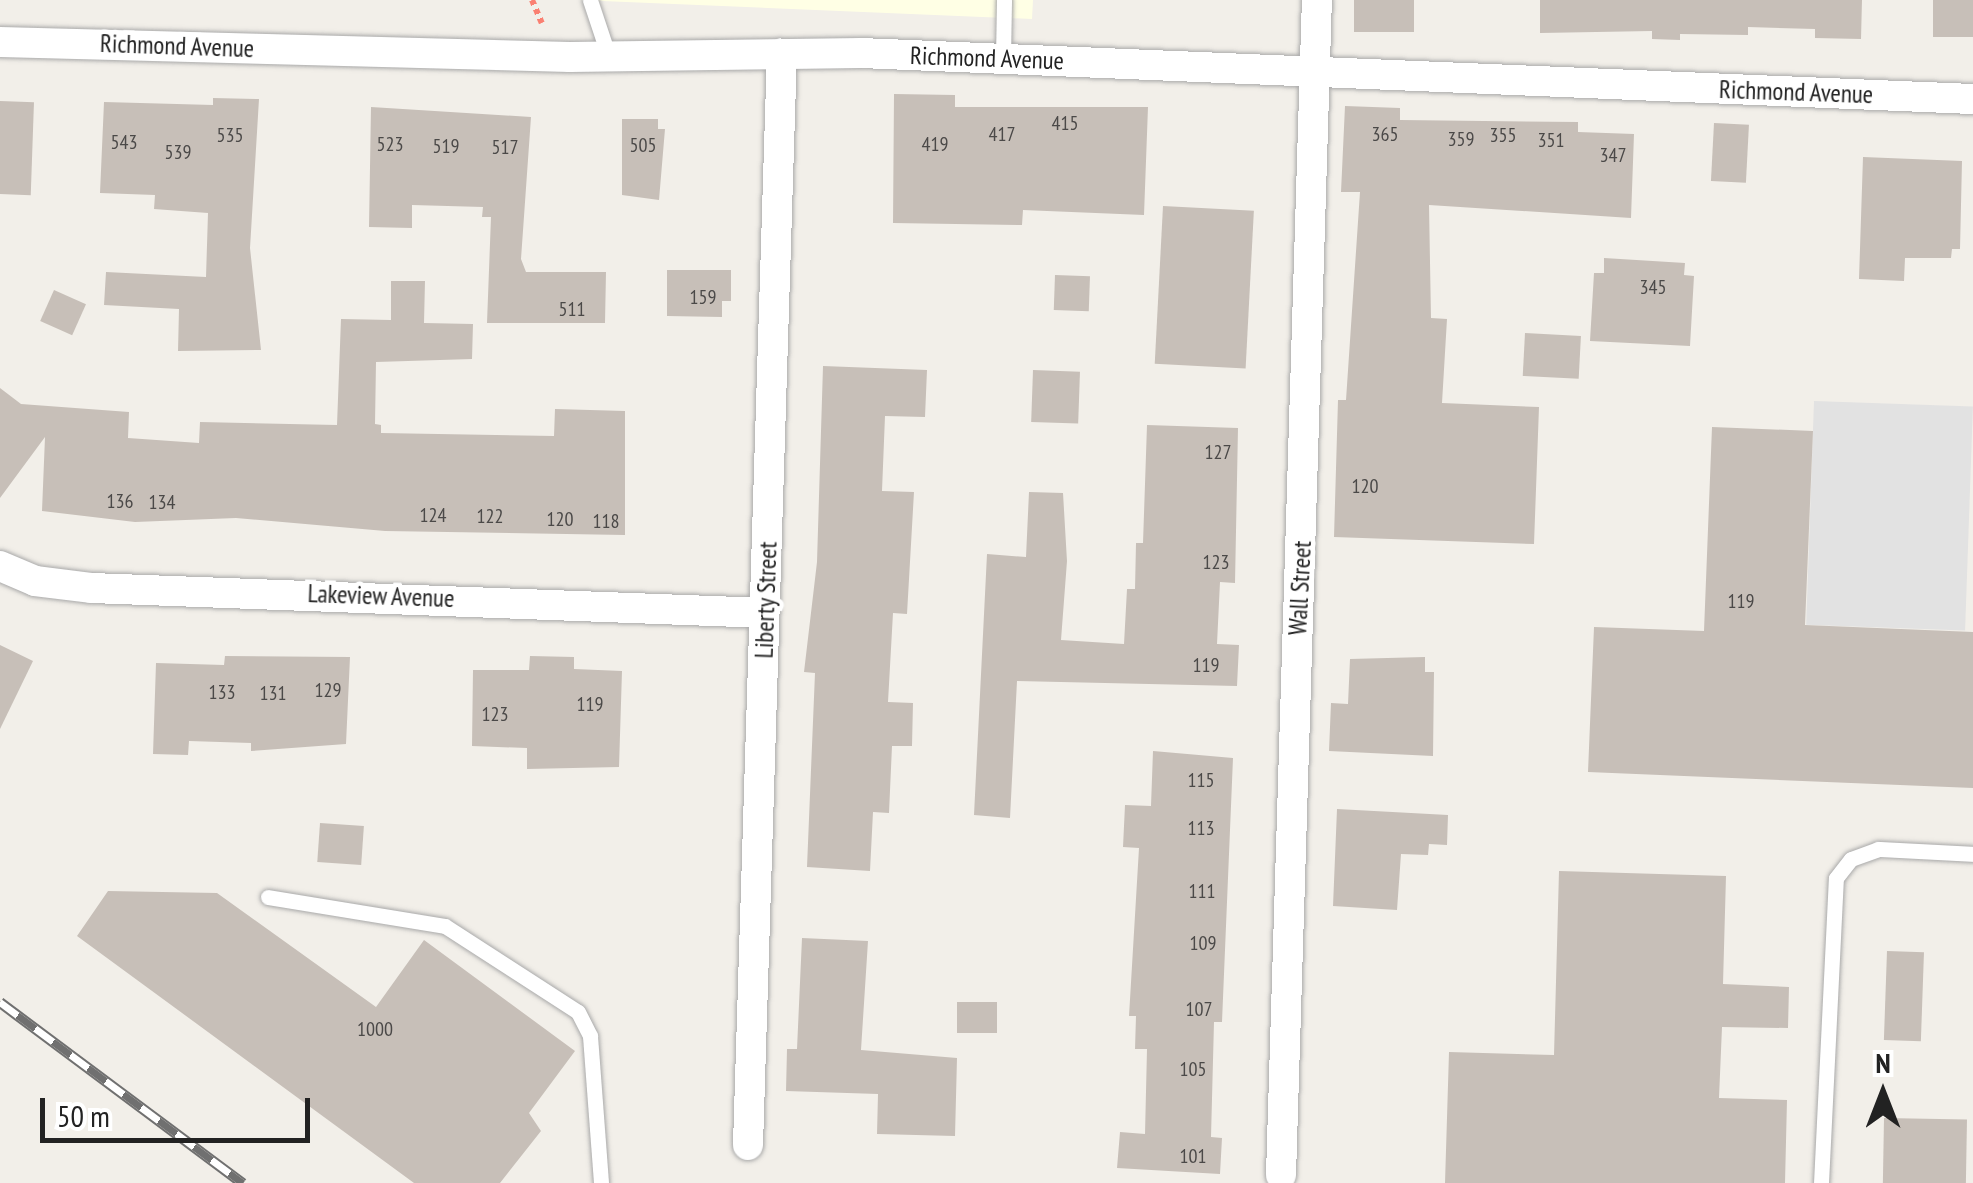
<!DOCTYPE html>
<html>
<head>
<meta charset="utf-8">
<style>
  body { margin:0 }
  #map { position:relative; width:1973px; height:1183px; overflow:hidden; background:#f2efe9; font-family:"PT Sans Narrow",sans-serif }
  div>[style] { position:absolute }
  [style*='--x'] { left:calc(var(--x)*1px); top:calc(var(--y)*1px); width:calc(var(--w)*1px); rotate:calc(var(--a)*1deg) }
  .education>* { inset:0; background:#ffffe5 }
  .parking>* { inset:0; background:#e2e2e2; transform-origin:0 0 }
  .building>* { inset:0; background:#c7bfb8; transform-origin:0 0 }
  .path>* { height:6px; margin-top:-3px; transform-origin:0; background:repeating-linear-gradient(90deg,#fa8072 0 5px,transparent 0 10px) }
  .roads { filter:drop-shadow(0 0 2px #a9a9a9) drop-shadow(0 0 2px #a9a9a9) }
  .service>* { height:15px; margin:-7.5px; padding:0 7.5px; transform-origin:7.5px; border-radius:7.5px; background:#fff }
  .minor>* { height:30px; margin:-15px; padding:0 15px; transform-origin:15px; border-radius:15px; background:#fff }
  .rail>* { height:11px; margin-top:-5.5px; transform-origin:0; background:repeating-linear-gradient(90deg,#fff 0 22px,#707070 0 44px); box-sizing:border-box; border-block:2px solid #707070 }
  span { translate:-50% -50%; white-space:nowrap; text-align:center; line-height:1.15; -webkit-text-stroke:9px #fff; paint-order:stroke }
  .number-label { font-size:20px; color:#4b4948 }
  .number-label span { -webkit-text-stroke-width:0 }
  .street-label { font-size:25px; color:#222 }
  .north { position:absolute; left:1833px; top:1043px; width:100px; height:100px; -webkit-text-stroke:8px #fff; paint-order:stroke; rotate:0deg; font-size:28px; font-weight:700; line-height:40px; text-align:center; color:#222 }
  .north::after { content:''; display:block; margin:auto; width:35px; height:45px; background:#222; clip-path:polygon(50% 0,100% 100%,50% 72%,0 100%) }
  .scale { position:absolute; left:40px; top:1098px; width:270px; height:45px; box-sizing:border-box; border:5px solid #222; border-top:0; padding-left:12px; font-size:30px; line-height:35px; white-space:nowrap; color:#222; -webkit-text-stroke:8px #fff; paint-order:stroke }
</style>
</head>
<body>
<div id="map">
  <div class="education">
    <div style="clip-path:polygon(578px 0,1033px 0,1032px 19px)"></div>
  </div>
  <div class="parking">
    <div style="left:1814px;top:401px;width:159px;height:224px;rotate:2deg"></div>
  </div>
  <div class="building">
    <div style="left:1354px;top:0;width:60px;height:32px"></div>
    <div style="clip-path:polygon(1540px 0,1862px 0,1861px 39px,1815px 38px,1815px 29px,1748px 27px,1748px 35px,1680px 34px,1680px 40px,1652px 39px,1652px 31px,1540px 33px)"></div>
    <div style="left:1933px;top:0;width:40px;height:37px"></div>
    <div style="clip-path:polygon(894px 94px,955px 95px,955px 107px,1148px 107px,1144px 215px,1023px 210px,1022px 225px,893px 223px)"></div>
    <div style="clip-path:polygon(213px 98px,259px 99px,250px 248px,261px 350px,178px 351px,179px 309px,104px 305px,106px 272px,206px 277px,208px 213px,154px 209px,155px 195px,100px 193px,104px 102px,213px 105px)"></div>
    <div style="left:0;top:101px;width:34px;height:93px;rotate:2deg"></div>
    <div style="clip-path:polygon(1345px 106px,1400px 108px,1400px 120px,1578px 122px,1578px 132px,1634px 134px,1631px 218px,1429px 205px,1431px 318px,1447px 319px,1442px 403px,1539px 407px,1534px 544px,1334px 537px,1338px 400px,1346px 400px,1360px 192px,1341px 192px)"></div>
    <div style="clip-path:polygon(371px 107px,531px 117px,521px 259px,526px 272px,606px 272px,605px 323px,487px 323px,491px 217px,482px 217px,483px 207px,412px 205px,412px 228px,369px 227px)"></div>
    <div style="clip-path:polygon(622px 119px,658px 119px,658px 129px,665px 129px,659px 200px,622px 195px)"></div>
    <div style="left:1714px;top:123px;width:35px;height:58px;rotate:3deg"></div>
    <div style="clip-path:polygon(1863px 157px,1962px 161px,1960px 249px,1952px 249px,1951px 258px,1905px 258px,1904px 281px,1859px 279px)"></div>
    <div style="left:1163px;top:206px;width:91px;height:158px;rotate:3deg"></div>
    <div style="clip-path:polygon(1604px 258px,1685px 263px,1684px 275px,1694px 276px,1690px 346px,1590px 341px,1594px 273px,1604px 273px)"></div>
    <div style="clip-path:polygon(667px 270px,731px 270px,731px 301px,722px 301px,722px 317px,667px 316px)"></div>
    <div style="left:1055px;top:275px;width:35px;height:35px;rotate:2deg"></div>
    <div style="clip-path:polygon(391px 281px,425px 281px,424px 323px,473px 324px,472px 359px,376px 362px,375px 424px,381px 425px,381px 433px,554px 436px,555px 409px,625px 411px,625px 535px,385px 531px,236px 518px,135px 522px,42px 511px,45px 437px,0 498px,0 388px,21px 404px,129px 412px,128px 438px,199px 443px,200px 422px,337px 425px,341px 319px,391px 320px)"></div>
    <div style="left:54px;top:290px;width:35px;height:34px;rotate:24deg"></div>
    <div style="left:1525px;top:333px;width:56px;height:43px;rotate:3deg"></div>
    <div style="clip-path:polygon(823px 366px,927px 370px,925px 417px,885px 416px,882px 491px,914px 492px,907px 614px,893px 613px,888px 702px,913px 703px,912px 746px,892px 746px,889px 813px,873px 812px,870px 871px,807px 867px,815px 673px,804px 672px,817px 562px)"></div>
    <div style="left:1033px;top:370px;width:47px;height:52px;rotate:2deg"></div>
    <div style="clip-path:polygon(1147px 425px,1238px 428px,1235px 583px,1220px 582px,1217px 644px,1239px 645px,1237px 686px,1017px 681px,1010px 818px,974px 815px,987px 554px,1026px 557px,1029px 492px,1063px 493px,1067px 561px,1061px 640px,1124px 644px,1127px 589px,1135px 589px,1136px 543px,1143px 543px)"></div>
    <div style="clip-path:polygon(1712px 427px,1813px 431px,1805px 625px,1973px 632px,1973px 788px,1588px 772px,1594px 627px,1704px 631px)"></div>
    <div style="clip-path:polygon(0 645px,33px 661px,0 729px)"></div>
    <div style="clip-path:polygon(225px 656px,350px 657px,346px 744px,251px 751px,251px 743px,189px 741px,188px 755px,153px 754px,156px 663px,224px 665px)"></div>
    <div style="clip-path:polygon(530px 656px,574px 657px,574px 669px,622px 671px,619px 767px,527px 769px,527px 748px,472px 746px,473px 670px,529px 670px)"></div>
    <div style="clip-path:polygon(1425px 657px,1425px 672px,1434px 672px,1433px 756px,1329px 751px,1331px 703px,1348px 704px,1350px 659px)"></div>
    <div style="clip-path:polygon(1153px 751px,1233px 758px,1222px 1022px,1214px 1022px,1211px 1137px,1222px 1138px,1220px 1174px,1117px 1168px,1120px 1132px,1145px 1134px,1147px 1049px,1135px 1049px,1136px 1016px,1129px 1016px,1139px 848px,1123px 847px,1125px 805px,1151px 806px)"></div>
    <div style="clip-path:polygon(1337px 809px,1448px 815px,1447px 845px,1429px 844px,1428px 855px,1401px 854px,1397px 910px,1333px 906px)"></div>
    <div style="left:320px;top:823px;width:44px;height:39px;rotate:4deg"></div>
    <div style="clip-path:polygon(1559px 871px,1726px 876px,1723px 984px,1789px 987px,1788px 1028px,1722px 1027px,1719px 1098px,1787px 1100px,1785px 1183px,1445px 1183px,1449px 1052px,1554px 1055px)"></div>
    <div style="clip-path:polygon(108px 891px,217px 893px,376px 1007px,424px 940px,575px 1051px,529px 1113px,541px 1131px,500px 1183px,414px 1183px,77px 936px)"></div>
    <div style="clip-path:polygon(802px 938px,868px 941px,861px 1050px,957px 1058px,955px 1136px,877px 1134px,878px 1094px,786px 1091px,787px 1049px,797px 1049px)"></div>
    <div style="left:1887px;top:951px;width:37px;height:89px;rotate:2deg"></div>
    <div style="left:957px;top:1002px;width:40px;height:31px"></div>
    <div style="left:1884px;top:1118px;width:83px;height:65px;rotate:1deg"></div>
  </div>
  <div class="path">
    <div style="--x:532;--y:0;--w:25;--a:67"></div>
  </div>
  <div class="roads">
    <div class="service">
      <div style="--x:590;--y:0;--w:60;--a:71.6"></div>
      <div style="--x:1003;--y:58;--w:58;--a:-89"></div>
      <div style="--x:268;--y:897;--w:179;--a:9.3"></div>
      <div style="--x:445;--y:926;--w:158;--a:32.9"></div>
      <div style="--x:578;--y:1012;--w:27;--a:63"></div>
      <div style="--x:590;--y:1036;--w:147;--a:85.7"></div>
      <div style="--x:1821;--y:1183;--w:305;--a:-87.2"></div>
      <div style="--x:1836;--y:878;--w:24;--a:-52"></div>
      <div style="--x:1851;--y:859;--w:29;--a:-20"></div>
      <div style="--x:1878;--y:849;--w:95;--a:3"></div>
    </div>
    <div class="minor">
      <div style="--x:0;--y:42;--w:570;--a:1.51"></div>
      <div style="--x:570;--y:57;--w:291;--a:-0.8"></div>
      <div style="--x:861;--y:53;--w:1113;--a:2.37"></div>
      <div style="--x:0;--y:566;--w:38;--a:23"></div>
      <div style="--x:35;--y:581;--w:56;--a:7.1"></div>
      <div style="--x:91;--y:588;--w:674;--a:2.12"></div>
      <div style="--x:748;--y:1145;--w:1092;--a:-88.22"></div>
      <div style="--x:1281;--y:1175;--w:1176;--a:-88.25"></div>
    </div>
  </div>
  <div class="rail">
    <div style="--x:0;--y:1002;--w:303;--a:36.7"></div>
  </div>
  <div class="number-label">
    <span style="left:1065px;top:123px">415</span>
    <span style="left:1002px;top:134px">417</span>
    <span style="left:1385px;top:134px">365</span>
    <span style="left:230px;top:135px">535</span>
    <span style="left:1503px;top:135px">355</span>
    <span style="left:1461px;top:139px">359</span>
    <span style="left:1551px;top:140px">351</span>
    <span style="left:124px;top:142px">543</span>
    <span style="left:390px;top:144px">523</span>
    <span style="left:935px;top:144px">419</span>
    <span style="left:643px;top:145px">505</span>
    <span style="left:446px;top:146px">519</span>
    <span style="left:505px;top:147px">517</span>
    <span style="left:178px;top:152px">539</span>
    <span style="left:1613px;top:155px">347</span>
    <span style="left:1653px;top:287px">345</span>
    <span style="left:703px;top:297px">159</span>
    <span style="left:572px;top:309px">511</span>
    <span style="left:1218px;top:452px">127</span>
    <span style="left:1365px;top:486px">120</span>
    <span style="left:120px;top:501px">136</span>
    <span style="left:162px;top:502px">134</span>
    <span style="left:433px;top:515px">124</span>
    <span style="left:490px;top:516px">122</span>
    <span style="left:560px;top:519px">120</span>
    <span style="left:606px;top:521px">118</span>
    <span style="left:1216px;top:562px">123</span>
    <span style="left:1741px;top:601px">119</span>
    <span style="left:1206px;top:665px">119</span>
    <span style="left:328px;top:690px">129</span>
    <span style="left:222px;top:692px">133</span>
    <span style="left:273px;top:693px">131</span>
    <span style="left:590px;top:704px">119</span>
    <span style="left:495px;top:714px">123</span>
    <span style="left:1201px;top:780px">115</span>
    <span style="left:1201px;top:828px">113</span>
    <span style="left:1202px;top:891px">111</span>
    <span style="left:1203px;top:943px">109</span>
    <span style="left:1199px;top:1009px">107</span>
    <span style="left:375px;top:1029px">1000</span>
    <span style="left:1193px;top:1069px">105</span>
    <span style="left:1193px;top:1156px">101</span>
  </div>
  <div class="street-label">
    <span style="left:177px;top:46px;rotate:2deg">Richmond Avenue</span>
    <span style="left:987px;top:58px;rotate:2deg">Richmond Avenue</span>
    <span style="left:1796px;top:92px;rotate:2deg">Richmond Avenue</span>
    <span style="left:1300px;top:588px;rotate:-87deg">Wall Street</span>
    <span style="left:381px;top:596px;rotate:2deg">Lakeview Avenue</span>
    <span style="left:766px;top:600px;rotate:-88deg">Liberty Street</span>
  </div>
  <div class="north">N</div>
  <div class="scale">50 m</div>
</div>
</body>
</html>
